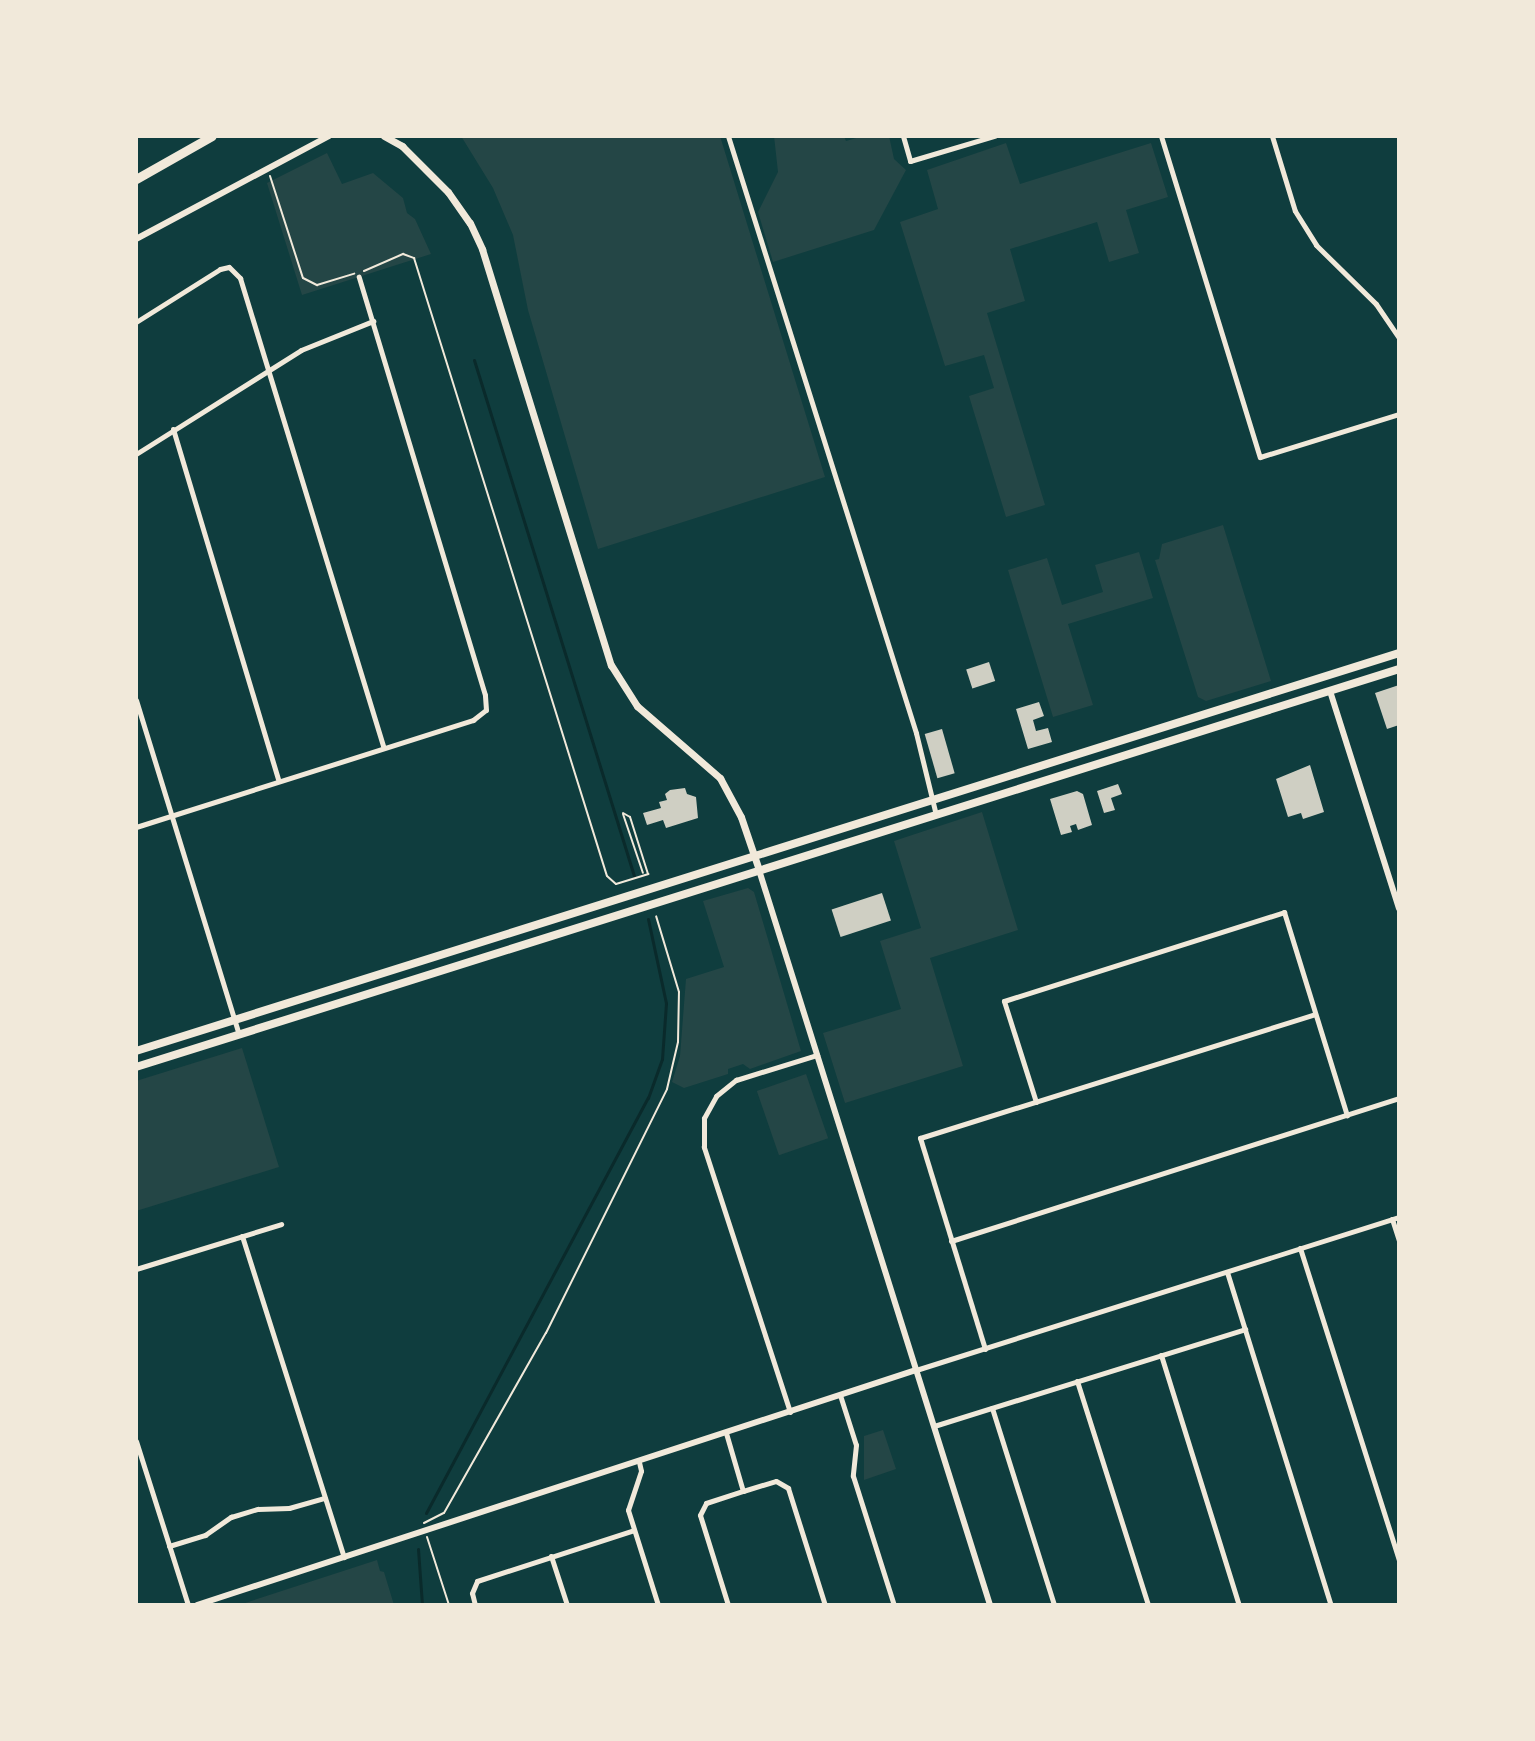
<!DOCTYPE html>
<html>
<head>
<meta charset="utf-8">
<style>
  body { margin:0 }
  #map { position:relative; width:1535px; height:1741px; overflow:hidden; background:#0f3d3e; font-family:"Sofia Sans Condensed",sans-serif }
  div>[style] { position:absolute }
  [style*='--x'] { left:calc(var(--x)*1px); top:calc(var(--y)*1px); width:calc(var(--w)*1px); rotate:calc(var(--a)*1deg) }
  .green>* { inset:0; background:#244646; transform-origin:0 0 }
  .stream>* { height:3px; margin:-1.5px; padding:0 1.5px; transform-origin:1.5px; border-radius:1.5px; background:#0a2a2b }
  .building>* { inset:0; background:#cfcfc3; transform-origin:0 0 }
  .path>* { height:2px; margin:-1px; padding:0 1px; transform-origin:1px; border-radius:1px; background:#f1e9da }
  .minor>* { height:5px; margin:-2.5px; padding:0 2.5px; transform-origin:2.5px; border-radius:2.5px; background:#f1e9da }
  .tertiary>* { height:6px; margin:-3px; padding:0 3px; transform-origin:3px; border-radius:3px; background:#f1e9da }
  .secondary>* { height:7px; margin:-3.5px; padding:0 3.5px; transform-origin:3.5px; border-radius:3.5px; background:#f1e9da }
  .primary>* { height:8px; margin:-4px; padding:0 4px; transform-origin:4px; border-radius:4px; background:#f1e9da }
  .motorway>* { height:9px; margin:-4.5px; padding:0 4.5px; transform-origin:4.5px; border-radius:4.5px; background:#f1e9da }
  span { translate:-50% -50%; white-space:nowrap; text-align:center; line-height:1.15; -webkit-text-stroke:7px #f1e9da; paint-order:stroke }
  .frame { position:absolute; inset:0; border:138px solid #f1e9da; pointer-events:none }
</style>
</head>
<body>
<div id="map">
  <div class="green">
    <div style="clip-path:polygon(461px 136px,720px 136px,825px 477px,598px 549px,528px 310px,513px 235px,493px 188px)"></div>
    <div style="clip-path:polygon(774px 136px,844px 136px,846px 141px,863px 136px,889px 136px,894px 159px,906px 170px,874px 230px,773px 262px,758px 212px,778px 172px)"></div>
    <div style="clip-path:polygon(1006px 143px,1020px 184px,1151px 143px,1168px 197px,1126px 210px,1139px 253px,1109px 262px,1097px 222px,1010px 249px,1025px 301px,987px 313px,1045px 505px,1006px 517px,969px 396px,994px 388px,984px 355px,945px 366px,900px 222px,938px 209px,927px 170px)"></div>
    <div style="clip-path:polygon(327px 153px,342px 184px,373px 173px,403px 198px,407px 213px,415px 219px,431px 254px,302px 295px,267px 183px)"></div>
    <div style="clip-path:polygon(1223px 525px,1271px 681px,1206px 701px,1198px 697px,1155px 560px,1159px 559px,1162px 544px)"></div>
    <div style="clip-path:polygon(1139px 552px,1153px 598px,1068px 624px,1093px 705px,1053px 717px,1008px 570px,1047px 558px,1062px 605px,1103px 592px,1095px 565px)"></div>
    <div style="clip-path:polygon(982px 812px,1018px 930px,930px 958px,963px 1066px,845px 1103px,823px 1033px,901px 1009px,880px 941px,921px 928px,894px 841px)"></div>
    <div style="clip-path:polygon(748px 888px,754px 892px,801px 1051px,750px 1069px,743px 1064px,728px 1069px,728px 1074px,684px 1088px,672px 1082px,680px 1056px,686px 979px,724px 967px,703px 901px)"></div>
    <div style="clip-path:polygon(242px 1048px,279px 1167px,136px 1211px,136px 1081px)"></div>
    <div style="left:806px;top:1074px;width:68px;height:52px;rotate:71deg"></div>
    <div style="clip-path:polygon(883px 1430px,896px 1469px,864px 1480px,864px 1436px)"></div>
    <div style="clip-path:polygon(377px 1560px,380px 1571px,384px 1572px,394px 1605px,239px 1605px)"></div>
  </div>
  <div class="stream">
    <div style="--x:474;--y:360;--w:540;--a:72.77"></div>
    <div style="--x:426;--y:1513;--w:471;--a:-61.9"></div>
    <div style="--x:648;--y:1098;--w:41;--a:-70.3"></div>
    <div style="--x:662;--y:1059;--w:56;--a:-85.9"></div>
    <div style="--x:666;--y:1003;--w:86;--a:-102.1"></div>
    <div style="--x:418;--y:1549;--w:56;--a:85.9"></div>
  </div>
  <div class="building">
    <div style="left:989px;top:662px;width:20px;height:24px;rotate:72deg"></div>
    <div style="clip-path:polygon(1399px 685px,1399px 725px,1387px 729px,1375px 693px)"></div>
    <div style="clip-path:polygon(1039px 702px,1044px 716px,1033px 720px,1036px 731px,1048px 728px,1052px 742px,1028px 749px,1016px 709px)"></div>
    <div style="left:942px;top:729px;width:46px;height:18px;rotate:74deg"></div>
    <div style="clip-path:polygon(1310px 765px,1324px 812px,1303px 819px,1301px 813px,1288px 817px,1276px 779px)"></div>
    <div style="clip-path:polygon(1118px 784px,1122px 794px,1111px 798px,1115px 810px,1104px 813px,1097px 791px)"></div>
    <div style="clip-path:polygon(685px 788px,687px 794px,696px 797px,698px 818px,666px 828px,663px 820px,647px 825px,643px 813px,661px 808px,659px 802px,667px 800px,665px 794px,670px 790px)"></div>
    <div style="clip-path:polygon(1077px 791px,1083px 794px,1092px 825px,1078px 830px,1076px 824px,1070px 826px,1072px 832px,1061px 835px,1050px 799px)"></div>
    <div style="left:882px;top:893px;width:29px;height:53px;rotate:72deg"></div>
  </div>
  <div class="path">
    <div style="--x:270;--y:176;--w:107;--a:72.1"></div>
    <div style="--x:303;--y:278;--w:16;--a:27"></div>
    <div style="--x:317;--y:285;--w:39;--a:-17"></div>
    <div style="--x:364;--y:271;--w:43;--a:-23.6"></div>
    <div style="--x:403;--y:254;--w:12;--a:20"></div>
    <div style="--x:414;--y:258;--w:647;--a:72.66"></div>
    <div style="--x:607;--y:876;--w:12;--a:42"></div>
    <div style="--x:616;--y:884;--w:34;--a:-17"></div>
    <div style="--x:648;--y:874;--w:60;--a:-107.5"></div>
    <div style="--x:630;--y:817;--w:8;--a:-150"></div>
    <div style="--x:623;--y:814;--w:62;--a:71.3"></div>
    <div style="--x:424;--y:1523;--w:22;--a:-27"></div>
    <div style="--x:444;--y:1513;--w:207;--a:-60.5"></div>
    <div style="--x:546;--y:1333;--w:272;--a:-63.6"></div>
    <div style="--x:667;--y:1089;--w:48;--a:-76.8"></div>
    <div style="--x:678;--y:1042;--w:50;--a:-88.9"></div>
    <div style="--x:679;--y:992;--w:79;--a:-106.8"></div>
    <div style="--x:427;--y:1537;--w:71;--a:72.1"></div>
  </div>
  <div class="minor">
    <div style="--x:728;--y:136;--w:626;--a:72.52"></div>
    <div style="--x:916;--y:733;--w:84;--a:76.3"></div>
    <div style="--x:903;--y:136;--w:26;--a:74"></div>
    <div style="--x:910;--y:161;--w:88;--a:-16.6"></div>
    <div style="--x:1161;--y:136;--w:336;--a:72.9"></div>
    <div style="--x:1260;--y:457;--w:145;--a:-17.2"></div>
    <div style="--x:1272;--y:136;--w:78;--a:73"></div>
    <div style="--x:1295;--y:211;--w:40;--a:58"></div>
    <div style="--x:1316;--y:245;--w:84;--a:44.5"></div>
    <div style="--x:1376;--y:304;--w:41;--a:55.9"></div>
    <div style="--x:136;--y:322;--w:99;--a:-32.2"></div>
    <div style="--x:220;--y:269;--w:9;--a:-13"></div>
    <div style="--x:229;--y:267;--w:16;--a:45"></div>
    <div style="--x:240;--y:278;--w:490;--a:73"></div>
    <div style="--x:173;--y:429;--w:366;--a:73.3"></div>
    <div style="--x:136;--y:454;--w:195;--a:-32.2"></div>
    <div style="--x:301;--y:350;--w:78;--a:-21.9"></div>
    <div style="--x:136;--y:700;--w:350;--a:72.9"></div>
    <div style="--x:136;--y:827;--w:354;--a:-17.6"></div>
    <div style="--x:473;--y:720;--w:16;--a:-38"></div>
    <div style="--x:486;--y:710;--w:15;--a:-94"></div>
    <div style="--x:485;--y:695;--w:437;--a:-106.8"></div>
    <div style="--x:1036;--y:1102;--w:106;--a:-107.6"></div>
    <div style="--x:1004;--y:1001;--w:294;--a:-17.6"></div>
    <div style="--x:1284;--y:912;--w:213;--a:72.8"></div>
    <div style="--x:1392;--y:1219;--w:23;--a:72"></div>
    <div style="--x:242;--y:1236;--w:337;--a:72.4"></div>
    <div style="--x:951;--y:1241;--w:470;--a:-17.7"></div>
    <div style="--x:1300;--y:1248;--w:328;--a:72.4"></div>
    <div style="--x:136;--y:1269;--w:152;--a:-17.2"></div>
    <div style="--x:1227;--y:1272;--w:349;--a:72.7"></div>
    <div style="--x:985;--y:1349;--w:221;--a:-107.1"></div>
    <div style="--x:920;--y:1138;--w:414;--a:-17.4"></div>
    <div style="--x:1161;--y:1355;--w:262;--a:72.7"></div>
    <div style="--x:916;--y:1370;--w:507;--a:-17.58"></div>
    <div style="--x:1077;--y:1381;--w:235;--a:72.4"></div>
    <div style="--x:840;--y:1395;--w:52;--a:72.3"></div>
    <div style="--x:856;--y:1445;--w:31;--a:96"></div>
    <div style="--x:853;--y:1476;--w:135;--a:72.4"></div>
    <div style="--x:992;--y:1408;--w:207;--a:72.5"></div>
    <div style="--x:790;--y:1412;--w:279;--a:-108"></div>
    <div style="--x:704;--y:1147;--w:29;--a:-90"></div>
    <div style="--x:704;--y:1118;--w:25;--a:-61"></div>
    <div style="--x:716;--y:1096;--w:26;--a:-39"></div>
    <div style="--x:736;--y:1080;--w:85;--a:-17.2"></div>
    <div style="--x:934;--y:1426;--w:326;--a:-17.3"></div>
    <div style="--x:726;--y:1433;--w:60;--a:73.7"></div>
    <div style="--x:743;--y:1491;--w:34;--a:-17"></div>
    <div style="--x:776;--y:1481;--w:14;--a:30"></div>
    <div style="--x:788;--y:1488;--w:123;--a:72.5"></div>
    <div style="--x:136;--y:1441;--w:172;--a:72.4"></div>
    <div style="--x:639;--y:1462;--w:9;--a:77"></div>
    <div style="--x:641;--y:1471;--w:41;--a:108.4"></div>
    <div style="--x:628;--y:1510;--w:100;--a:72.5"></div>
    <div style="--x:169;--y:1546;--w:38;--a:-17"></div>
    <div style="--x:205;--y:1535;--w:32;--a:-35"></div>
    <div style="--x:231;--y:1517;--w:28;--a:-17"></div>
    <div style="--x:258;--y:1509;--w:31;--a:-2"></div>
    <div style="--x:289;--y:1508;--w:37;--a:-16"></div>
    <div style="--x:551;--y:1556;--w:52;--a:71.9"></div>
    <div style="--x:475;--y:1605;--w:12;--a:-104"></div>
    <div style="--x:472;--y:1593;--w:13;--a:-67"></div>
    <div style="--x:477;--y:1581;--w:165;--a:-18"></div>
    <div style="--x:728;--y:1605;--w:94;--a:-107.3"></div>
    <div style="--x:700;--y:1515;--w:13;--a:-63"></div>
    <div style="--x:706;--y:1503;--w:39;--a:-18"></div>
  </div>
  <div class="tertiary">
    <div style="--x:136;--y:239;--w:219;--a:-28.1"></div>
    <div style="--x:1330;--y:691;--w:228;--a:72.4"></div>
    <div style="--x:759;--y:870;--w:770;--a:72.55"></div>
    <div style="--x:197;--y:1605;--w:756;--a:-18.1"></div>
  </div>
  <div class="secondary">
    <div style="--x:384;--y:136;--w:21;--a:29"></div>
    <div style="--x:402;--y:146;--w:65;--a:45"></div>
    <div style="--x:448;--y:192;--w:38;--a:55"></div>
    <div style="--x:470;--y:223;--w:29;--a:65"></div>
    <div style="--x:482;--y:249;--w:436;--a:72.8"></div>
    <div style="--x:611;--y:665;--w:49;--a:57.6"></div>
    <div style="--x:637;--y:706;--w:110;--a:40.9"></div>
    <div style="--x:720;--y:778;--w:44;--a:61.7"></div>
    <div style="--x:741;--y:817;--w:56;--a:71.2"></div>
  </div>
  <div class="primary">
    <div style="--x:136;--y:1051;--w:1324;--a:-17.49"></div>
    <div style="--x:136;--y:1067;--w:1324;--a:-17.49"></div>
  </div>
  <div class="motorway">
    <div style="--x:136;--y:179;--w:87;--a:-29.5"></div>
  </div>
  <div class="frame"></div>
</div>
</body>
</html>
